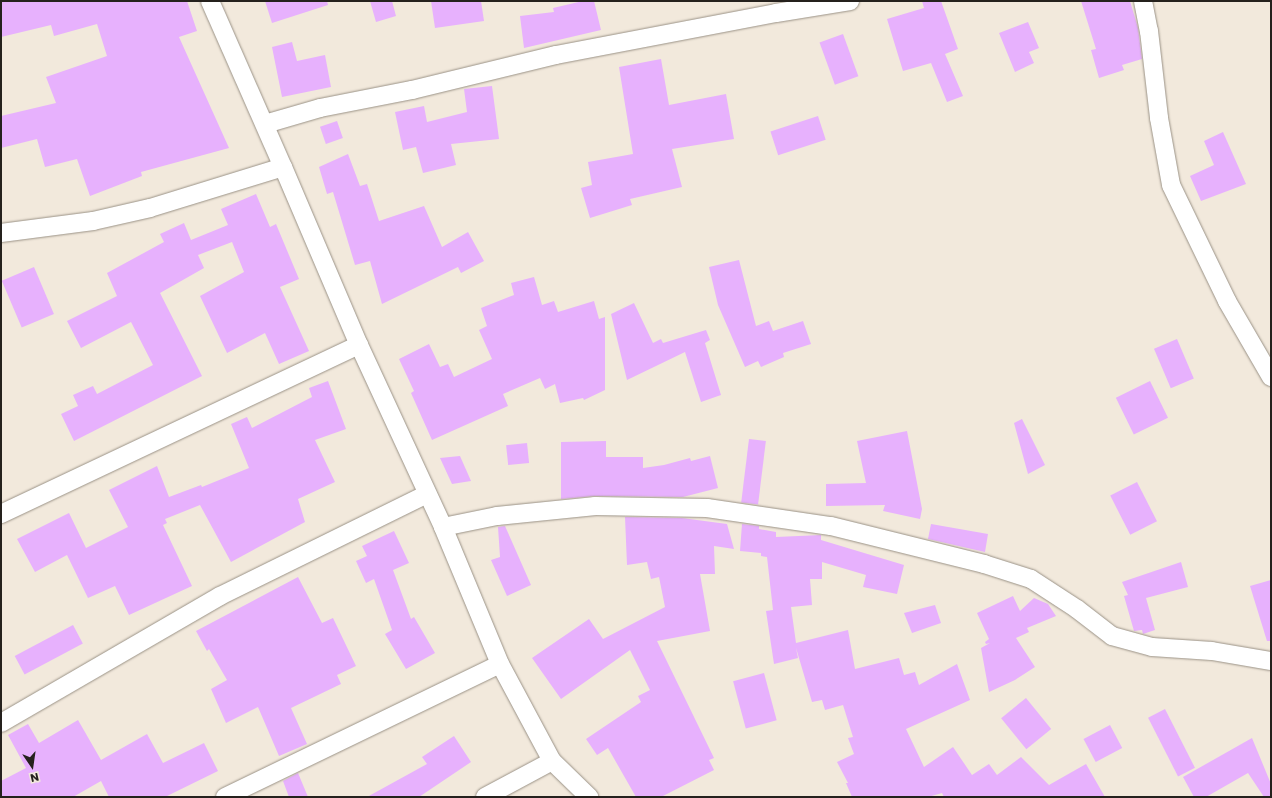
<!DOCTYPE html>
<html>
<head>
<meta charset="utf-8">
<style>
  body { margin:0 }
  #map { position:relative; width:1272px; height:798px; overflow:hidden; background:#f2e9dc; font-family:Poppins,sans-serif }
  div>[style] { position:absolute }
  [style*='--x'] { left:calc(var(--x)*1px); top:calc(var(--y)*1px); width:calc(var(--w)*1px); rotate:calc(var(--a)*1deg) }
  .building>* { inset:0; background:#e7b1fd; transform-origin:0 0 }
  .roads { filter:drop-shadow(0 0 1px #9a9286) drop-shadow(0 0 1px #9a9286) }
  .street>* { height:18px; margin:-9px; padding:0 9px; transform-origin:9px; border-radius:9px; background:#fff }
  span { translate:-50% -50%; white-space:nowrap; text-align:center; line-height:1.15; -webkit-text-stroke:3px #f2e9dc; paint-order:stroke }
  .frame { position:absolute; inset:0; border:2px solid #25211d; pointer-events:none }
  .north { position:absolute; left:12px; top:746px; width:40px; height:40px; -webkit-text-stroke:3px #f2e9dc; paint-order:stroke; rotate:167deg; font-size:11px; font-weight:700; line-height:16px; text-align:center; color:#25211d }
  .north::after { content:''; display:block; margin:auto; width:14px; height:18px; background:#25211d; clip-path:polygon(50% 0,100% 100%,50% 72%,0 100%) }
</style>
</head>
<body>
<div id="map">
  <div class="building">
    <div style="clip-path:polygon(1px 1px,187px 1px,197px 31px,179px 37px,229px 148px,141px 172px,142px 176px,90px 196px,77px 159px,45px 167px,37px 139px,1px 148px,1px 116px,56px 103px,46px 77px,107px 56px,97px 24px,54px 36px,51px 25px,1px 37px)"></div>
    <div style="clip-path:polygon(265px 1px,327px 1px,328px 5px,272px 23px)"></div>
    <div style="clip-path:polygon(370px 1px,392px 1px,396px 16px,376px 22px)"></div>
    <div style="clip-path:polygon(431px 1px,481px 1px,484px 21px,435px 28px)"></div>
    <div style="clip-path:polygon(583px 1px,594px 1px,601px 30px,524px 48px,520px 16px,554px 12px,553px 8px)"></div>
    <div style="clip-path:polygon(922px 1px,941px 1px,958px 49px,945px 54px,963px 96px,947px 102px,931px 63px,903px 71px,887px 19px,924px 8px)"></div>
    <div style="clip-path:polygon(1081px 1px,1130px 1px,1138px 28px,1142px 59px,1122px 65px,1124px 70px,1099px 78px,1091px 50px,1096px 49px)"></div>
    <div style="clip-path:polygon(1028px 22px,1039px 48px,1029px 52px,1034px 63px,1015px 72px,999px 33px)"></div>
    <div style="left:843px;top:34px;width:45px;height:25px;rotate:70deg"></div>
    <div style="clip-path:polygon(292px 42px,297px 61px,325px 55px,331px 87px,282px 97px,272px 47px)"></div>
    <div style="clip-path:polygon(661px 59px,669px 105px,726px 94px,734px 139px,672px 149px,682px 187px,630px 199px,632px 205px,590px 218px,581px 188px,592px 185px,588px 162px,633px 154px,619px 67px)"></div>
    <div style="clip-path:polygon(492px 86px,499px 139px,451px 144px,456px 165px,423px 173px,416px 147px,403px 150px,395px 112px,424px 106px,427px 122px,467px 112px,464px 89px)"></div>
    <div style="left:818px;top:116px;width:25px;height:50px;rotate:72deg"></div>
    <div style="left:337px;top:121px;width:18px;height:18px;rotate:71deg"></div>
    <div style="clip-path:polygon(1223px 132px,1246px 184px,1201px 201px,1190px 176px,1214px 165px,1204px 141px)"></div>
    <div style="clip-path:polygon(348px 154px,360px 186px,367px 184px,379px 221px,424px 206px,442px 247px,468px 232px,484px 261px,461px 273px,458px 267px,382px 304px,370px 261px,355px 265px,333px 192px,327px 194px,319px 167px)"></div>
    <div style="clip-path:polygon(256px 194px,270px 227px,276px 224px,299px 279px,280px 287px,309px 351px,279px 364px,265px 333px,227px 353px,200px 296px,244px 272px,232px 242px,198px 255px,204px 268px,160px 293px,202px 376px,74px 441px,61px 414px,78px 406px,73px 395px,93px 386px,97px 394px,153px 365px,131px 322px,81px 348px,67px 321px,117px 296px,107px 273px,164px 242px,160px 234px,184px 223px,191px 240px,228px 225px,221px 209px)"></div>
    <div style="clip-path:polygon(739px 260px,756px 326px,769px 321px,773px 331px,803px 321px,811px 344px,783px 353px,784px 357px,761px 367px,758px 361px,745px 367px,718px 305px,709px 267px)"></div>
    <div style="left:34px;top:267px;width:51px;height:35px;rotate:67deg"></div>
    <div style="clip-path:polygon(534px 277px,542px 305px,554px 301px,558px 312px,594px 301px,599px 319px,605px 317px,605px 390px,584px 400px,583px 398px,560px 403px,555px 384px,545px 389px,540px 378px,503px 394px,508px 406px,432px 440px,411px 393px,414px 391px,399px 359px,429px 344px,440px 367px,448px 364px,454px 377px,492px 359px,479px 330px,487px 326px,481px 308px,514px 295px,511px 283px)"></div>
    <div style="clip-path:polygon(634px 303px,653px 343px,661px 339px,663px 343px,706px 330px,710px 340px,705px 343px,721px 395px,701px 402px,685px 352px,627px 380px,611px 314px)"></div>
    <div style="left:1177px;top:339px;width:43px;height:25px;rotate:67deg"></div>
    <div style="clip-path:polygon(328px 381px,346px 429px,315px 440px,335px 482px,298px 499px,305px 522px,231px 562px,200px 505px,165px 519px,167px 523px,163px 525px,192px 586px,129px 615px,115px 586px,88px 598px,67px 555px,35px 572px,17px 539px,69px 513px,86px 548px,128px 527px,109px 490px,157px 466px,169px 497px,201px 485px,202px 487px,249px 468px,231px 424px,247px 417px,252px 428px,312px 397px,309px 388px)"></div>
    <div style="left:1150px;top:381px;width:41px;height:38px;rotate:64deg"></div>
    <div style="clip-path:polygon(1022px 419px,1045px 465px,1028px 474px,1014px 423px)"></div>
    <div style="clip-path:polygon(907px 431px,922px 509px,920px 519px,883px 511px,885px 505px,826px 506px,826px 484px,866px 483px,857px 441px)"></div>
    <div style="left:749px;top:439px;width:17px;height:64px;rotate:7deg"></div>
    <div style="clip-path:polygon(606px 441px,606px 457px,643px 457px,643px 468px,664px 465px,690px 458px,691px 461px,710px 456px,718px 488px,683px 497px,595px 496px,561px 499px,561px 442px)"></div>
    <div style="left:527px;top:443px;width:20px;height:21px;rotate:84deg"></div>
    <div style="clip-path:polygon(460px 456px,471px 481px,452px 484px,440px 458px)"></div>
    <div style="left:1137px;top:482px;width:44px;height:30px;rotate:63deg"></div>
    <div style="clip-path:polygon(625px 517px,682px 518px,727px 524px,734px 549px,714px 546px,715px 574px,700px 574px,710px 631px,657px 641px,714px 758px,709px 760px,714px 770px,661px 797px,636px 797px,608px 748px,597px 755px,586px 739px,641px 702px,638px 696px,650px 690px,630px 650px,561px 699px,532px 658px,589px 619px,603px 639px,665px 607px,659px 577px,651px 579px,647px 562px,627px 565px)"></div>
    <div style="clip-path:polygon(742px 524px,759px 526px,759px 529px,776px 532px,776px 537px,821px 535px,821px 540px,904px 565px,897px 594px,863px 587px,866px 575px,822px 562px,822px 579px,810px 579px,812px 605px,791px 607px,796px 643px,848px 630px,855px 669px,899px 658px,904px 675px,915px 672px,919px 685px,957px 664px,970px 700px,906px 729px,924px 767px,953px 747px,972px 775px,989px 764px,997px 775px,1021px 757px,1049px 785px,1086px 764px,1105px 797px,944px 797px,942px 793px,928px 797px,852px 797px,846px 783px,848px 783px,837px 762px,854px 754px,848px 738px,853px 737px,843px 705px,825px 710px,822px 700px,812px 702px,796px 648px,798px 658px,774px 664px,766px 611px,773px 610px,767px 557px,761px 556px,761px 553px,740px 551px)"></div>
    <div style="clip-path:polygon(931px 524px,988px 534px,985px 552px,928px 539px)"></div>
    <div style="clip-path:polygon(505px 526px,531px 585px,507px 596px,491px 560px,500px 557px,498px 527px)"></div>
    <div style="clip-path:polygon(394px 531px,409px 563px,393px 570px,411px 619px,414px 617px,435px 653px,406px 669px,385px 634px,392px 630px,374px 579px,366px 583px,356px 561px,367px 556px,362px 546px)"></div>
    <div style="clip-path:polygon(1181px 562px,1188px 587px,1146px 598px,1155px 630px,1143px 634px,1142px 630px,1134px 631px,1124px 596px,1128px 595px,1122px 582px)"></div>
    <div style="clip-path:polygon(298px 577px,322px 623px,333px 618px,356px 666px,337px 675px,341px 684px,291px 708px,307px 744px,279px 756px,258px 707px,226px 723px,211px 689px,227px 680px,209px 649px,207px 651px,196px 631px)"></div>
    <div style="clip-path:polygon(1271px 580px,1271px 641px,1267px 641px,1250px 586px)"></div>
    <div style="clip-path:polygon(1013px 596px,1020px 611px,1034px 598px,1048px 604px,1056px 616px,1027px 628px,1029px 632px,1016px 638px,1035px 667px,1015px 680px,989px 692px,981px 648px,990px 643px,986px 644px,985px 642px,989px 639px,977px 613px)"></div>
    <div style="clip-path:polygon(935px 605px,941px 623px,912px 633px,904px 613px)"></div>
    <div style="left:73px;top:625px;width:21px;height:66px;rotate:62deg"></div>
    <div style="left:764px;top:673px;width:49px;height:32px;rotate:75deg"></div>
    <div style="left:1026px;top:698px;width:40px;height:32px;rotate:51deg"></div>
    <div style="left:1165px;top:709px;width:66px;height:19px;rotate:63deg"></div>
    <div style="clip-path:polygon(78px 720px,101px 760px,147px 734px,163px 763px,204px 743px,218px 771px,165px 797px,109px 797px,101px 781px,73px 797px,1px 797px,1px 781px,26px 768px,8px 735px,28px 724px,39px 743px)"></div>
    <div style="left:1110px;top:725px;width:26px;height:30px;rotate:62deg"></div>
    <div style="clip-path:polygon(454px 736px,471px 762px,419px 797px,367px 797px,427px 764px,422px 757px)"></div>
    <div style="clip-path:polygon(1252px 738px,1271px 784px,1271px 797px,1264px 797px,1248px 773px,1206px 797px,1194px 797px,1183px 777px)"></div>
    <div style="clip-path:polygon(298px 773px,308px 797px,289px 797px,283px 781px)"></div>
  </div>
  <div class="roads">
    <div class="street">
      <div style="--x:210;--y:1;--w:181;--a:66.3"></div>
      <div style="--x:283;--y:167;--w:194;--a:66.9"></div>
      <div style="--x:359;--y:345;--w:200;--a:65.2"></div>
      <div style="--x:443;--y:527;--w:148;--a:67.4"></div>
      <div style="--x:500;--y:664;--w:110;--a:61.8"></div>
      <div style="--x:552;--y:761;--w:52;--a:44.2"></div>
      <div style="--x:1143;--y:1;--w:31;--a:79"></div>
      <div style="--x:1149;--y:31;--w:88;--a:83.4"></div>
      <div style="--x:1159;--y:118;--w:68;--a:79.8"></div>
      <div style="--x:1171;--y:185;--w:129;--a:64.2"></div>
      <div style="--x:1227;--y:301;--w:88;--a:59.9"></div>
      <div style="--x:265;--y:124;--w:57;--a:-16.2"></div>
      <div style="--x:320;--y:108;--w:94;--a:-11.1"></div>
      <div style="--x:412;--y:90;--w:148;--a:-13.7"></div>
      <div style="--x:556;--y:55;--w:224;--a:-10.8"></div>
      <div style="--x:776;--y:13;--w:75;--a:-9.2"></div>
      <div style="--x:1;--y:233;--w:93;--a:-7.4"></div>
      <div style="--x:93;--y:221;--w:58;--a:-12.8"></div>
      <div style="--x:150;--y:208;--w:139;--a:-17.1"></div>
      <div style="--x:1;--y:514;--w:396;--a:-25.3"></div>
      <div style="--x:443;--y:527;--w:55;--a:-11.5"></div>
      <div style="--x:497;--y:516;--w:99;--a:-5.8"></div>
      <div style="--x:595;--y:506;--w:112;--a:1"></div>
      <div style="--x:707;--y:508;--w:125;--a:8.3"></div>
      <div style="--x:831;--y:526;--w:158;--a:13.9"></div>
      <div style="--x:984;--y:564;--w:49;--a:17.7"></div>
      <div style="--x:1031;--y:579;--w:55;--a:33.1"></div>
      <div style="--x:1077;--y:609;--w:44;--a:37.6"></div>
      <div style="--x:1112;--y:636;--w:41;--a:15.4"></div>
      <div style="--x:1152;--y:647;--w:60;--a:3.8"></div>
      <div style="--x:1212;--y:651;--w:60;--a:9.6"></div>
      <div style="--x:1;--y:723;--w:253;--a:-30.1"></div>
      <div style="--x:220;--y:596;--w:231;--a:-26.2"></div>
      <div style="--x:225;--y:797;--w:305;--a:-25.8"></div>
      <div style="--x:485;--y:797;--w:76;--a:-28.2"></div>
    </div>
  </div>
  <div class="frame"></div>
  <div class="north">N</div>
</div>
</body>
</html>
